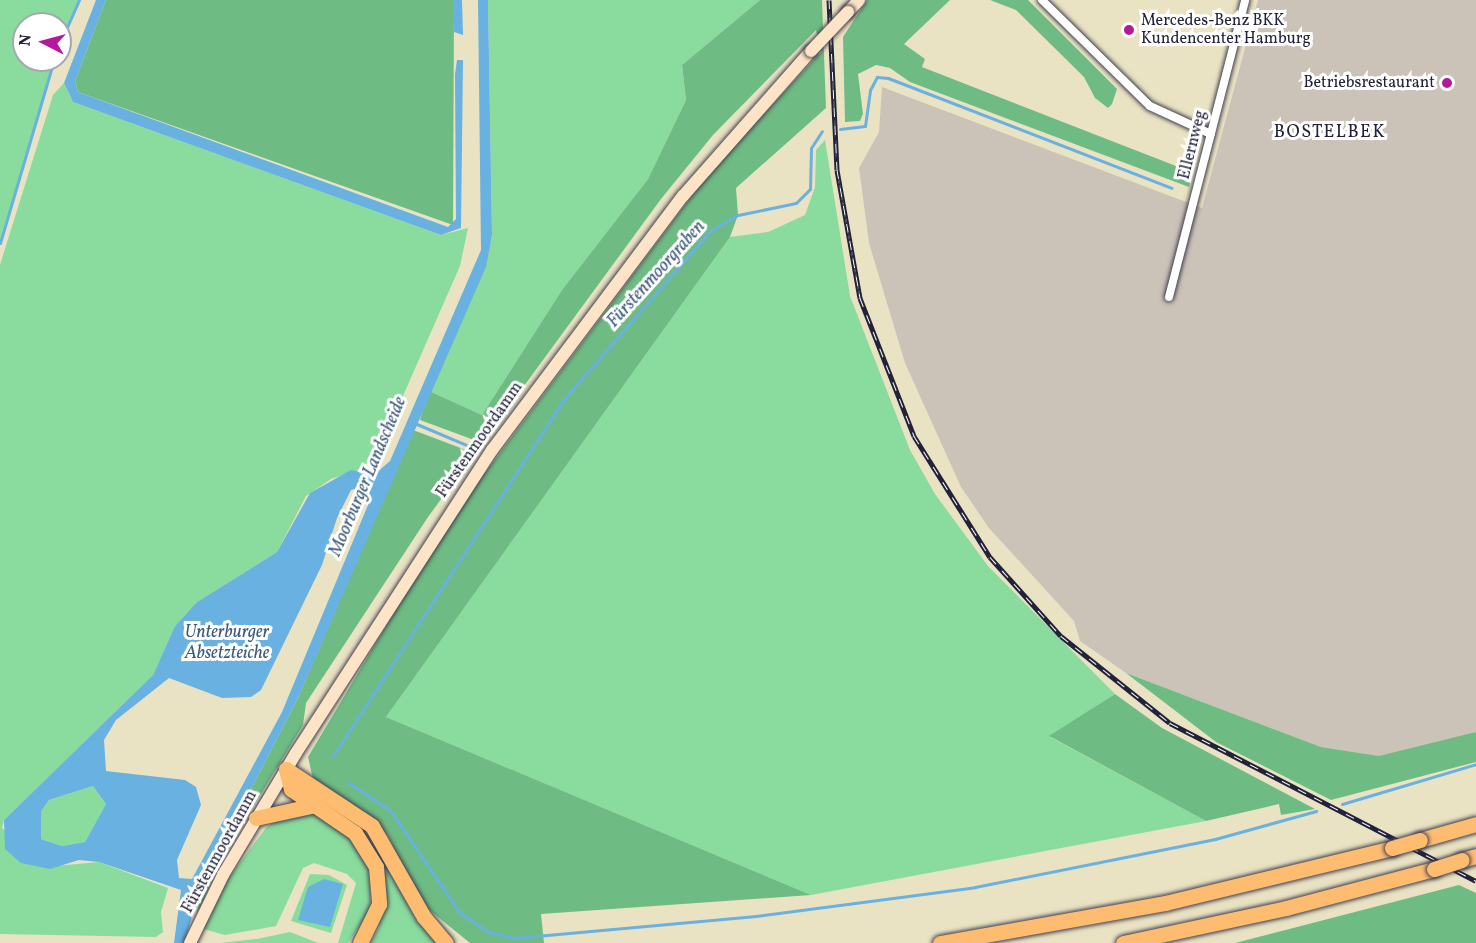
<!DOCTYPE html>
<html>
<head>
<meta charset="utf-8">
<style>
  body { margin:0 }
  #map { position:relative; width:1476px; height:943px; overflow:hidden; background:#eae3c3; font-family:Vollkorn,serif }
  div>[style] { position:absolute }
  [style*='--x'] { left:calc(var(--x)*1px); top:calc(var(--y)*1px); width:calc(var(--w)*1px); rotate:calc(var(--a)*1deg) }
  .industrial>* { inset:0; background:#cbc3b8 }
  .green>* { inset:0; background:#89dc9d }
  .forest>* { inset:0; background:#6ebc84 }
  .water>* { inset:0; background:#69b1e0 }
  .stream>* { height:3px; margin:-1.5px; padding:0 1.5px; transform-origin:1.5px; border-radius:1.5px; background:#69b1e0 }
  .roads { filter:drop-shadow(0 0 2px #403f4f) drop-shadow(0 0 2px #403f4f) }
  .street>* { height:8px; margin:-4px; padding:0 4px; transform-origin:4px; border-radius:4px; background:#fff }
  .secondary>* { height:12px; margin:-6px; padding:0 6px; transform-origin:6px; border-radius:6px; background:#fee4c6 }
  .highway>* { height:15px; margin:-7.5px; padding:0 7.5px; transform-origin:7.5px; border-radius:7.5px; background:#fdbc70 }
  .rail>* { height:5px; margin-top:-2.5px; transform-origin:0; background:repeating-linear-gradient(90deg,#fff 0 9px,#22223b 0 18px); box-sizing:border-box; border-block:2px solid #22223b }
  .bridges { filter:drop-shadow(0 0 2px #403f4f) drop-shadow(0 0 2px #403f4f) }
  .secondary-bridge>* { height:12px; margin:-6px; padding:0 6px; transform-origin:6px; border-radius:6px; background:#fee4c6 }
  .highway-bridge>* { height:15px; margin:-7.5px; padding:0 7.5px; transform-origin:7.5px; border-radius:7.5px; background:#fdbc70 }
  .dots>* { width:16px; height:16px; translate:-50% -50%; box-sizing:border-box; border:3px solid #fff; border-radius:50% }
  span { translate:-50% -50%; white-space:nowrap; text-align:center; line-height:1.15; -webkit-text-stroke:6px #fff; paint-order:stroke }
  .poi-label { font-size:16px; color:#22223b }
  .left { translate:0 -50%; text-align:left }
  .right { translate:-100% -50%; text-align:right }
  .street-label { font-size:16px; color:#22223b }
  .neighbourhood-label { font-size:18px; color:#22223b; letter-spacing:1.5px }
  .water-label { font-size:18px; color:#3e5b7d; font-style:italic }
  .north { position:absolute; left:12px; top:12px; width:60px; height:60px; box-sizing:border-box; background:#fff; border:2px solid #a7a7b1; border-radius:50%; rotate:276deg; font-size:16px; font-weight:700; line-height:24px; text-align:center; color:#22223b }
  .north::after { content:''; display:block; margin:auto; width:21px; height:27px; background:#b5179e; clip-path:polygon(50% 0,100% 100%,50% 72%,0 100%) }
</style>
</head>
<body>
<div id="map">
  <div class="industrial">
    <div style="clip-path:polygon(1258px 0,1476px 0,1476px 732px,1433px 747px,1379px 756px,1321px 747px,1126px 673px,1080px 641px,1074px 621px,989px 528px,961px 487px,905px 363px,869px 243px,859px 168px,879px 132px,882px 87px,1202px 208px)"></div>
  </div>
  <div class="green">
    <div style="clip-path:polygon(0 0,79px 0,60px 43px,60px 24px,24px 24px,24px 60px,54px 60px,0 243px)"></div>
    <div style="clip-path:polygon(488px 0,760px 0,682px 65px,686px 100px,648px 179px,562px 290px,482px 415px,429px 391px,485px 267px,492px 235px)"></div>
    <div style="clip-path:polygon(64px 83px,73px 102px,441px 235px,468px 228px,460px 266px,381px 446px,362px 469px,331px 479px,306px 496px,277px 552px,197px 602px,175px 626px,153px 675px,4px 820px,2px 828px,44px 867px,99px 862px,168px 888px,161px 912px,163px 932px,156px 937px,0 934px,0 265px,53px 95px)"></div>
    <div style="clip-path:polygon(825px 140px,850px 296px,910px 450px,935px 494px,988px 566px,1115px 694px,1050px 737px,1206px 821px,811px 895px,386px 717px,730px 237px,768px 232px,805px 215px,815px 187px,816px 150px)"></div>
    <div style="clip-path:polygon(93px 786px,106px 804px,85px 842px,62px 846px,41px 839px,41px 810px,49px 800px)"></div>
    <div style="clip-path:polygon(315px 793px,362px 823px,415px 918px,436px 943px,371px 943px,379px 927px,383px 874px)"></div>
    <div style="clip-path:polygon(286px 813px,316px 813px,344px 831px,368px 862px,371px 909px,348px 943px,338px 943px,356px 883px,347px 874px,314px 863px,303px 868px,276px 926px,225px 935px,203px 929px,227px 880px,266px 828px)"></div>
    <div style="clip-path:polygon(310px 874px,329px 875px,347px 885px,331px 933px,291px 921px)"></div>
    <div style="clip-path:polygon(290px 932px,318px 943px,220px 943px,257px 939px)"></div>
  </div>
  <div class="forest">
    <div style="clip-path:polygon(106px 0,454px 0,453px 225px,78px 92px,75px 81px)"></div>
    <div style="clip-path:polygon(760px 0,822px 0,826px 108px,736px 188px,738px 215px,730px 237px,386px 717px,811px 895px,541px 914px,544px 943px,470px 943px,422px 904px,388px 836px,373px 818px,313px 779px,308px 757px,447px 524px,706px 177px,821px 52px,816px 30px,713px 135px,661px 199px,428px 517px,306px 703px,303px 725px,231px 843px,197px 913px,202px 884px,298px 698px,413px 430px,466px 450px,474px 440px,420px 420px,429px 391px,482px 415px,562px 290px,648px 179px,686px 100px,682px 65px)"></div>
    <div style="clip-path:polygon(867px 0,950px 0,904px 44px,925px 59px,922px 67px,1176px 166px,1192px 176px,1189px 187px,910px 82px,890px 68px,876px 65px,858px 74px,863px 114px,860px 121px,845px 122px,843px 37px)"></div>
    <div style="clip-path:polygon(990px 0,1028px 0,1117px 89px,1112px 104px,1108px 108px,1095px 98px,1084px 77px,1016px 10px)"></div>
    <div style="clip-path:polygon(1126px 673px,1321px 747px,1379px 756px,1476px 732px,1476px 762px,1331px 800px,1216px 742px)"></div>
    <div style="clip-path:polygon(1115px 694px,1162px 728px,1315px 809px,1281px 815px,1279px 804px,1206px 821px,1049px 736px)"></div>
    <div style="clip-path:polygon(1459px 885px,1476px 893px,1476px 943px,1235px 943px)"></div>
  </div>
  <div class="water">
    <div style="clip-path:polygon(96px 0,106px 0,75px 81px,78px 92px,448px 227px,456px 219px,455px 74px,457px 60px,463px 60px,461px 228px,441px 235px,73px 102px,64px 83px)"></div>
    <div style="clip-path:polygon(454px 0,462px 0,463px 35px,454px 32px)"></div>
    <div style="clip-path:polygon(evenodd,478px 0,488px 0,492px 235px,486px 267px,298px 698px,202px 884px,184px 943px,174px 943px,181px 890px,99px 862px,79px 860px,50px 869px,21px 863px,5px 849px,4px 820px,153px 675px,175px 626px,197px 602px,277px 552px,310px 493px,351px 470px,375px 474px,390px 461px,481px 250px,478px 0,358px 488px,368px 495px,368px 505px,282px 712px,192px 879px,179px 878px,177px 860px,201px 805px,196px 787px,185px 780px,106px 771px,104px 740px,116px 720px,169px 678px,222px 698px,251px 697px,261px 690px,322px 565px,337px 518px,351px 490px,358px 488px,478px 0,93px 786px,106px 804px,85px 842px,62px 846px,41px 839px,41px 811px,49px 800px,93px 786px)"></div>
    <div style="clip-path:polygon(324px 879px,343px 884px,330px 927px,298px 920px,308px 887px)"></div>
  </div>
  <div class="stream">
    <div style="--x:60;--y:43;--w:47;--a:-66.2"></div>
    <div style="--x:840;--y:129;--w:25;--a:-7"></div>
    <div style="--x:865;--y:126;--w:36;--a:-82"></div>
    <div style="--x:870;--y:90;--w:15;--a:-62"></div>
    <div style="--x:877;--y:77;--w:11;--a:5"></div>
    <div style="--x:888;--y:78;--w:304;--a:21.2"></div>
    <div style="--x:0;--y:243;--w:191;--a:-73.6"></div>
    <div style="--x:412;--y:422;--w:62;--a:22.8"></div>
    <div style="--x:333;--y:756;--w:425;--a:-57.1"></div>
    <div style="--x:564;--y:399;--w:223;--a:-49"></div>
    <div style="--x:710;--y:231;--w:32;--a:-30"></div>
    <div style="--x:738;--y:215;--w:59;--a:-11.7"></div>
    <div style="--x:796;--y:203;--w:20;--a:-45"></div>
    <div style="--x:810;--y:189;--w:41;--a:-88.6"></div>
    <div style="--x:811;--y:148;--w:20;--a:-57"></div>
    <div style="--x:349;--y:783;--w:49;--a:33.4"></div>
    <div style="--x:390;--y:810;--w:125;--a:55.8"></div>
    <div style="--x:460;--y:913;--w:34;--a:34"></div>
    <div style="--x:488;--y:932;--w:27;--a:13"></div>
    <div style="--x:514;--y:938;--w:243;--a:-5.2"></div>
    <div style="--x:756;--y:916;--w:221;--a:-7.5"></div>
    <div style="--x:975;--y:887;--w:245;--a:-11.3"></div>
    <div style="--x:1215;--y:839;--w:105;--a:-15.5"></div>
    <div style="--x:1342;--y:804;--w:140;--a:-16.6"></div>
  </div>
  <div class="roads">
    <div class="street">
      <div style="--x:1042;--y:0;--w:151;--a:44.5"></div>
      <div style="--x:1150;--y:106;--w:67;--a:24.7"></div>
      <div style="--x:1169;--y:297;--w:307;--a:-75.6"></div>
    </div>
    <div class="secondary">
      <div style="--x:848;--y:12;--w:16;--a:-47"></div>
      <div style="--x:190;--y:943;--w:76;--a:-64.1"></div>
      <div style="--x:223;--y:875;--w:142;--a:-59.1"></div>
      <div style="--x:296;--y:753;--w:361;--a:-57.1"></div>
      <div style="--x:492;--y:450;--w:318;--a:-53.1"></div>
      <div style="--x:683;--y:196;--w:193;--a:-48.6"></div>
    </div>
    <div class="highway">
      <div style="--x:286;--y:769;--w:103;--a:33.5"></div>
      <div style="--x:372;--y:826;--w:105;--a:60.3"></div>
      <div style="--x:424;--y:917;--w:34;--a:50"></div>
      <div style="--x:286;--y:769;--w:21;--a:76"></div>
      <div style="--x:291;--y:789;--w:78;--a:34.5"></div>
      <div style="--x:355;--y:833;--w:40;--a:58"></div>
      <div style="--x:376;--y:867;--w:37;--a:85"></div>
      <div style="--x:379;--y:904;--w:43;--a:116"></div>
      <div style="--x:256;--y:818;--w:60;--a:-12.4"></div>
      <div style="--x:1420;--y:840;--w:58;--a:-15.9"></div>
      <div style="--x:1462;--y:860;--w:15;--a:-16"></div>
      <div style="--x:940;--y:943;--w:229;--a:-10.1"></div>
      <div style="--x:1165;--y:903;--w:234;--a:-13.6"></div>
      <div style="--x:1123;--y:943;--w:167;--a:-12.1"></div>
      <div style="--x:1286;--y:908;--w:153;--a:-14.8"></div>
    </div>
  </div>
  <div class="rail">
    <div style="--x:829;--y:0;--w:170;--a:87.3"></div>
    <div style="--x:837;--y:170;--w:130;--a:79.8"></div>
    <div style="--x:860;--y:298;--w:148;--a:68.6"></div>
    <div style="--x:914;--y:436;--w:143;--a:57.9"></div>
    <div style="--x:990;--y:557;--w:106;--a:48.1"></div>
    <div style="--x:1061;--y:636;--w:139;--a:38.6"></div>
    <div style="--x:1170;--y:723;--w:344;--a:27.3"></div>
  </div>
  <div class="bridges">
    <div class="secondary-bridge">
      <div style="--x:811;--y:51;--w:54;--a:-46.5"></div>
    </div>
    <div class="highway-bridge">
      <div style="--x:1392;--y:848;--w:29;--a:-16"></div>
      <div style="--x:1434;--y:869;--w:29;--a:-18"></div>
    </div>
  </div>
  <div class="dots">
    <div style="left:1129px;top:30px;background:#b5179e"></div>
    <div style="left:1447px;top:83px;background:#b5179e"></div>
  </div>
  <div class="poi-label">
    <span class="left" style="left:1141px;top:30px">Mercedes-Benz BKK<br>Kundencenter Hamburg</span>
    <span class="right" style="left:1435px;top:83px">Betriebsrestaurant</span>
  </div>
  <div class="street-label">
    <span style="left:1193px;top:145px;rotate:-76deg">Ellernweg</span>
    <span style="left:480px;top:440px;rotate:-55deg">Fürstenmoordamm</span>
    <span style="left:220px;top:852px;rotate:-61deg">Fürstenmoordamm</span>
  </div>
  <div class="neighbourhood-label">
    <span style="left:1330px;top:133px">BOSTELBEK</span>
  </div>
  <div class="water-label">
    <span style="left:657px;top:275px;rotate:-48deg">Fürstenmoorgraben</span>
    <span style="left:369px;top:477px;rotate:-67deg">Moorburger Landscheide</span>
    <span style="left:227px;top:644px">Unterburger<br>Absetzteiche</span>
  </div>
  <div class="north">N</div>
</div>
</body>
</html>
